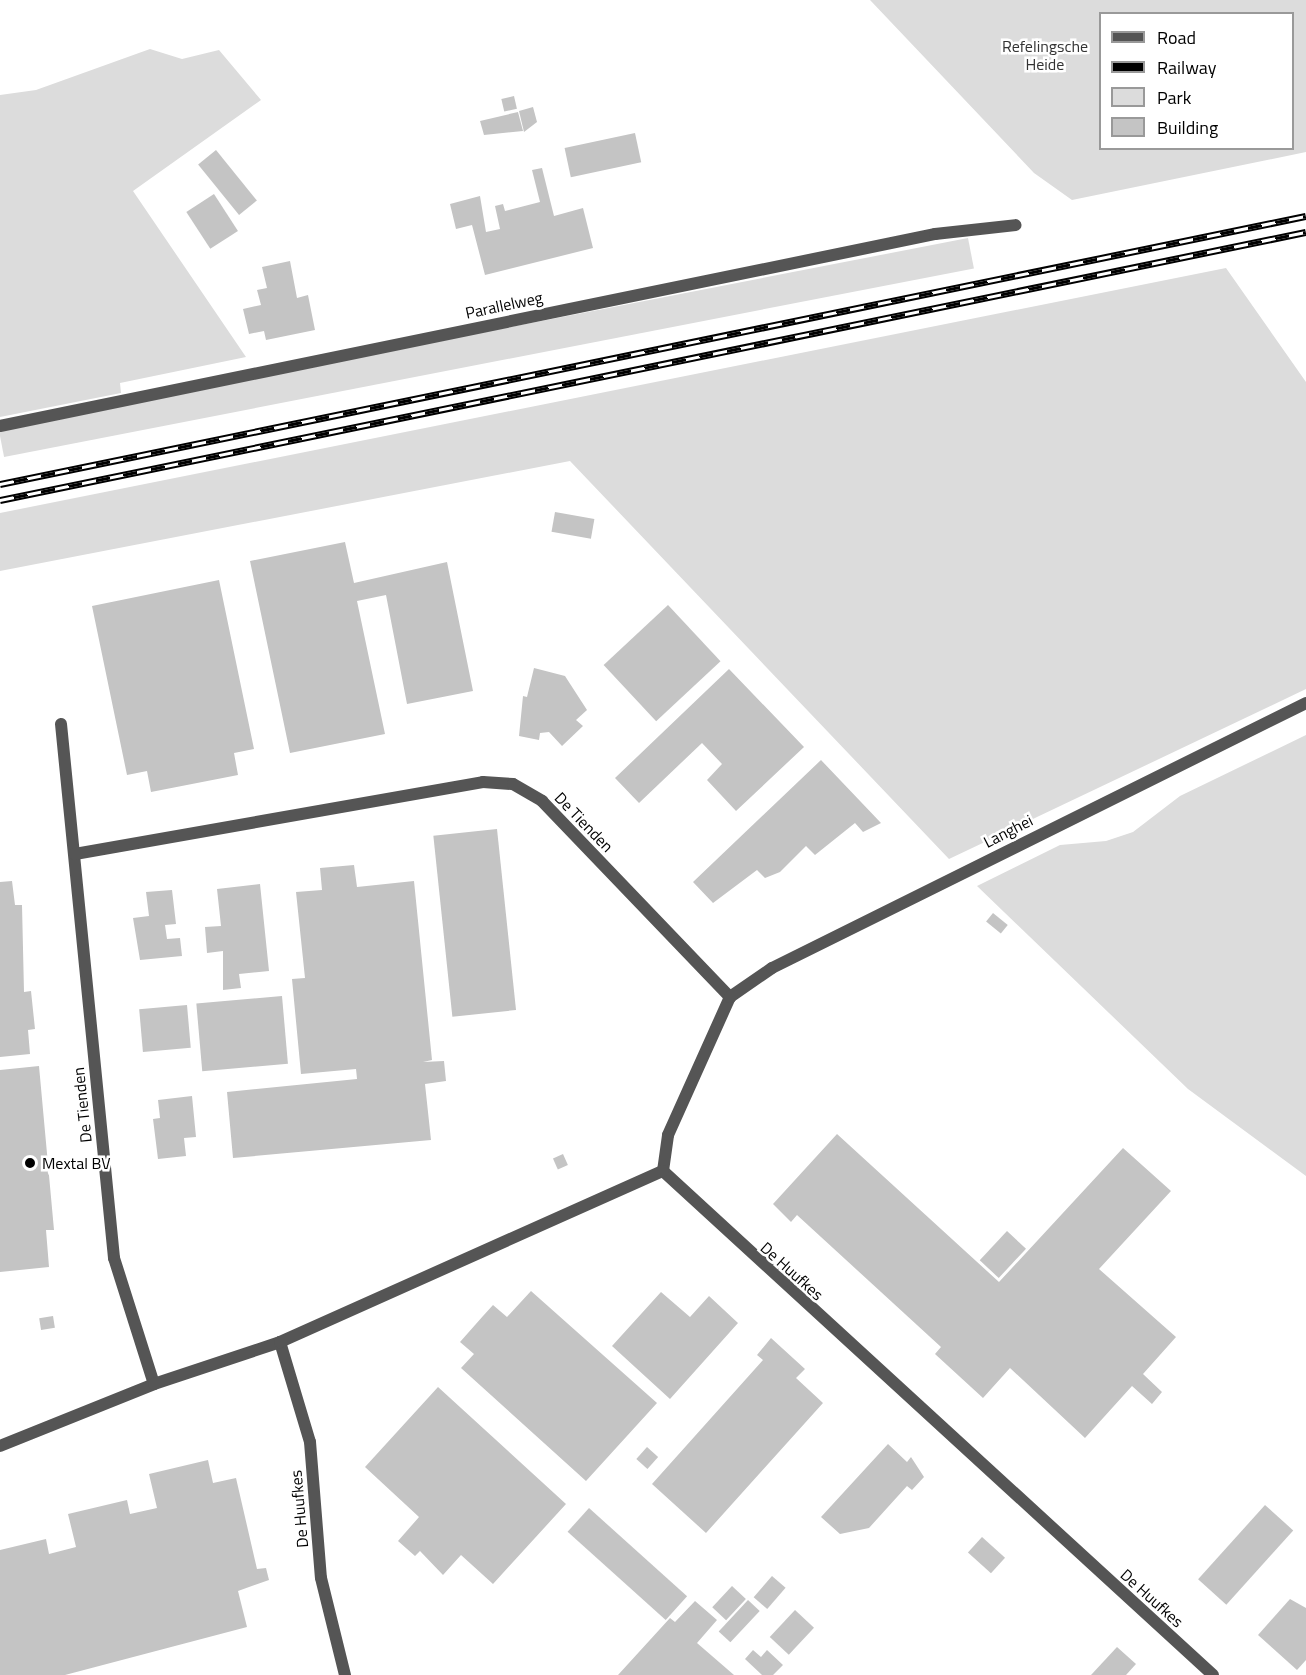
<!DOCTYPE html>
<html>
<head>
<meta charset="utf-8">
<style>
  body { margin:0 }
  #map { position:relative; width:1306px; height:1675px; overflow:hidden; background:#fff; font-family:"Titillium Web",sans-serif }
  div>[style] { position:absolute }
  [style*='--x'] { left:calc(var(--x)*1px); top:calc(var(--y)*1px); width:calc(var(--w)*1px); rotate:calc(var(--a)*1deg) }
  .green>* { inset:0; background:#dcdcdc; transform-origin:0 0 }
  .building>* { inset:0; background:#c4c4c4; transform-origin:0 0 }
  .minor>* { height:12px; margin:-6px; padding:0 6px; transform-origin:6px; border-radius:6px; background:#555 }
  .rail>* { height:7px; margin-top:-3.5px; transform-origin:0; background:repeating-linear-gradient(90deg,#fff 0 14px,#000 0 28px); box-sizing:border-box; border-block:2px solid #000 }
  .dots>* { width:16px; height:16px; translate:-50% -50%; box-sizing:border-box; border:3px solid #fff; border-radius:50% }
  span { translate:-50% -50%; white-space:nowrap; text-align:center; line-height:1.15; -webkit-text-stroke:5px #fff; paint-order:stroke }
  .park-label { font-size:16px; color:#333 }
  .street-label { font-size:16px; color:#000 }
  .poi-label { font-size:16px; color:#000 }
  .left { translate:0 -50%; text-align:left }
  .legend { position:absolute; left:1099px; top:12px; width:195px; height:138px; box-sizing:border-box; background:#fff; border:2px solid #999; margin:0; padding:8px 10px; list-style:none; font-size:18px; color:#000 }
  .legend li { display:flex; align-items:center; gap:12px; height:30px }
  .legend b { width:30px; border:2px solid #999 }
</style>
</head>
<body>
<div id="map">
  <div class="green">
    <div style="clip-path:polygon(evenodd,870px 0,1306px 0,1306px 152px,1072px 200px,1034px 173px,870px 0,1100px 14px,1292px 14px,1292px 148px,1100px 148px,1100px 14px)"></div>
    <div style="clip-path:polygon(150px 49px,182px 59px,219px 50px,261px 100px,133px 191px,246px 357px,120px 383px,121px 393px,0 417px,0 95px,36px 90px)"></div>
    <div style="left:968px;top:238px;width:31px;height:988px;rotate:79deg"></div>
    <div style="clip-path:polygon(1226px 268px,1306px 382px,1306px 689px,949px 859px,570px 461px,0 571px,0 513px)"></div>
    <div style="clip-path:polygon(1306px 735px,1306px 1176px,1188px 1089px,977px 886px,1060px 845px,1106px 841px,1133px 832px,1180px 796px)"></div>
  </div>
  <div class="building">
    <div style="left:514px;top:96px;width:13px;height:13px;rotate:77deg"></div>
    <div style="clip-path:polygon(533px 107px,537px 122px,524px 132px,519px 111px)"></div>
    <div style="clip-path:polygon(518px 112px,523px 131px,484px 135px,480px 121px)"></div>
    <div style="left:635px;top:133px;width:30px;height:72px;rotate:78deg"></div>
    <div style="left:216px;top:150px;width:65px;height:23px;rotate:51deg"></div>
    <div style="clip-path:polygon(542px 168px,554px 216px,583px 208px,593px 248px,485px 275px,472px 225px,456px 229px,450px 204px,480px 196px,486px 232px,500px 229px,495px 206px,503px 204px,505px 211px,540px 202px,532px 170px)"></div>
    <div style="left:214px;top:194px;width:44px;height:33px;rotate:57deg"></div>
    <div style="clip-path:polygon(290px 261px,297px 298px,308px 295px,315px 330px,266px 340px,264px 331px,249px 334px,243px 309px,261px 305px,257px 290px,267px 288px,262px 267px)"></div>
    <div style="left:555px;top:512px;width:40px;height:20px;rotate:10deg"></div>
    <div style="clip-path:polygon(345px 542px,354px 583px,447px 562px,473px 691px,407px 704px,386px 595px,357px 601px,385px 734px,290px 753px,250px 561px)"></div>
    <div style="clip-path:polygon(219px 580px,254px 749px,234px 753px,238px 775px,151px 792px,147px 771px,127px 775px,92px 606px)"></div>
    <div style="left:668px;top:605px;width:77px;height:88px;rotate:47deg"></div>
    <div style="clip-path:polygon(534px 668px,565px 676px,587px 710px,576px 720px,583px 726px,562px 746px,549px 732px,540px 733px,539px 740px,519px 736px,523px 696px,527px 697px)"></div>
    <div style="clip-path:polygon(729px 669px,804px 747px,736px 811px,707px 780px,722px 764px,702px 743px,639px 803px,615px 778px)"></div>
    <div style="clip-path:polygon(821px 760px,881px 823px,863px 832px,855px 823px,815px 855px,806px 846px,780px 872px,765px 878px,757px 870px,713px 903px,693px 882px)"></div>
    <div style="left:497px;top:829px;width:182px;height:64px;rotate:84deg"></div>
    <div style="clip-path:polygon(354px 865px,357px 887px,414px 881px,432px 1060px,423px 1062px,444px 1061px,446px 1081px,425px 1084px,431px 1140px,233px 1158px,227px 1092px,357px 1079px,356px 1069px,301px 1074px,292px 979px,305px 978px,296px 892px,322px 890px,320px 868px)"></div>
    <div style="clip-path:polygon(12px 881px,15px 905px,22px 905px,24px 992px,31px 991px,35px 1029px,28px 1030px,30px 1054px,0 1057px,0 882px)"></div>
    <div style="clip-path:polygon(260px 884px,269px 971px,239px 974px,241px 988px,223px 990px,223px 951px,207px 953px,205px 927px,221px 926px,217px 889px)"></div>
    <div style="clip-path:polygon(172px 890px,176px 924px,165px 925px,167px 939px,180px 938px,182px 956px,140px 960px,133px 918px,149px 916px,146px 892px)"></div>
    <div style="left:993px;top:913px;width:19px;height:11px;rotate:39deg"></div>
    <div style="left:282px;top:996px;width:68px;height:86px;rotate:85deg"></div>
    <div style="left:187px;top:1005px;width:43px;height:48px;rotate:85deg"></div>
    <div style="clip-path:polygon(39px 1066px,54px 1230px,46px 1230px,49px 1267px,0 1272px,0 1070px)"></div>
    <div style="clip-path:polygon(192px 1096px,196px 1137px,184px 1138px,186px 1156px,158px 1159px,153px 1119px,160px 1118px,158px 1100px)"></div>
    <div style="clip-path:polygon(837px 1134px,999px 1282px,1123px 1148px,1171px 1191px,1099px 1269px,1176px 1337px,1143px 1374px,1162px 1392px,1152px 1404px,1132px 1386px,1085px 1438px,1010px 1368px,983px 1398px,935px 1354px,941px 1347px,797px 1215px,791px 1222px,773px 1204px)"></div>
    <div style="left:563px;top:1154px;width:12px;height:11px;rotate:66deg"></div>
    <div style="left:1007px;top:1231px;width:26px;height:40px;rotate:43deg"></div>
    <div style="clip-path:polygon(531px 1291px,657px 1403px,586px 1481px,461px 1368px,474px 1354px,460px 1342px,483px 1316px,493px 1305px,507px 1317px)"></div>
    <div style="clip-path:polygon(661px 1292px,690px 1317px,709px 1296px,738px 1323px,670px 1399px,612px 1346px)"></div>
    <div style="left:53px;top:1316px;width:12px;height:14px;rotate:81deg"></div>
    <div style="clip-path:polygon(771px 1338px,805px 1369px,796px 1378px,823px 1403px,706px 1533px,652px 1484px,763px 1360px,757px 1355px)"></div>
    <div style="clip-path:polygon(438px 1387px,566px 1504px,493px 1584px,461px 1555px,443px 1575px,420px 1551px,415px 1556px,398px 1541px,419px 1517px,365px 1467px)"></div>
    <div style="clip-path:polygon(888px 1444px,907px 1462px,911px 1457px,924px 1477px,912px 1490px,907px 1486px,869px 1528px,840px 1534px,821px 1517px)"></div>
    <div style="left:647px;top:1447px;width:15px;height:16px;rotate:42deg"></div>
    <div style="clip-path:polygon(208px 1460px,213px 1483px,236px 1478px,257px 1569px,266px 1568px,269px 1580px,238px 1591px,247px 1627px,65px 1675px,0 1675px,0 1550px,46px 1539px,49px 1554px,76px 1547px,68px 1514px,127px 1500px,130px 1514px,157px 1508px,149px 1474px)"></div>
    <div style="left:1265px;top:1505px;width:38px;height:100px;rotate:42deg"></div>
    <div style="left:589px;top:1508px;width:132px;height:32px;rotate:42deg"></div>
    <div style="left:982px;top:1537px;width:31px;height:21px;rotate:42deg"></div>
    <div style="left:772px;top:1576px;width:18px;height:28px;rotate:41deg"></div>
    <div style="left:732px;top:1586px;width:19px;height:29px;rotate:43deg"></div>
    <div style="clip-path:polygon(1290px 1599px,1306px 1608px,1306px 1660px,1297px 1670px,1258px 1635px)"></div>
    <div style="left:748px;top:1600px;width:16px;height:43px;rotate:43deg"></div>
    <div style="clip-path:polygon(695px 1601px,717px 1620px,697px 1643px,734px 1675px,618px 1675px,670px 1618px,675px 1622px)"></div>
    <div style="left:795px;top:1610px;width:26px;height:37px;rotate:43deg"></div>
    <div style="clip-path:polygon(1117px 1647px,1136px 1664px,1126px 1675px,1091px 1675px)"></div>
    <div style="clip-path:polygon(753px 1650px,761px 1657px,767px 1650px,783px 1665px,773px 1675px,762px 1675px,745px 1659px)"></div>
  </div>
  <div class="minor">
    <div style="--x:0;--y:426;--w:955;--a:-11.6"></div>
    <div style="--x:935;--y:234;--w:81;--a:-6.3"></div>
    <div style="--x:61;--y:724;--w:537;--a:84.33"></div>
    <div style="--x:114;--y:1258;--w:132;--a:72.4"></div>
    <div style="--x:75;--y:854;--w:414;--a:-10"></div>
    <div style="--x:483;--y:782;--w:30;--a:4"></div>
    <div style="--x:513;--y:784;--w:34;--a:30"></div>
    <div style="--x:542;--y:801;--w:272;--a:46.2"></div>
    <div style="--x:663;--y:1171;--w:36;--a:-82"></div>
    <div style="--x:668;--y:1135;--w:151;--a:-65.8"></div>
    <div style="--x:730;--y:997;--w:51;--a:-34.6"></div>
    <div style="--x:772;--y:968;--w:596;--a:-26.39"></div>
    <div style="--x:663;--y:1171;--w:746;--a:42.5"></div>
    <div style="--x:280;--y:1342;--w:104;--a:73.3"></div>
    <div style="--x:310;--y:1442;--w:136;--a:85.4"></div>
    <div style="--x:321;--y:1578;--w:100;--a:76.1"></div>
    <div style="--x:0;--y:1446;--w:166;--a:-21.9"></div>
    <div style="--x:154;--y:1384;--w:133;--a:-18.4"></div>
    <div style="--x:280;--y:1342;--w:419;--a:-24.1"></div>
  </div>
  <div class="rail">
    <div style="--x:0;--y:484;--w:1333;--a:-11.6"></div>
    <div style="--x:0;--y:500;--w:1333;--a:-11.6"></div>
  </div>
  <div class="dots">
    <div style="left:30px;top:1163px;background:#000"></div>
  </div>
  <div class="park-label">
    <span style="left:1045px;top:55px">Refelingsche<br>Heide</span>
  </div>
  <div class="street-label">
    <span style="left:504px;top:305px;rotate:-12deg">Parallelweg</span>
    <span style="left:584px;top:822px;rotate:46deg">De Tienden</span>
    <span style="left:1008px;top:831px;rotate:-27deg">Langhei</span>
    <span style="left:82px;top:1105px;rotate:-96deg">De Tienden</span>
    <span style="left:792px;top:1271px;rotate:42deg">De Huufkes</span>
    <span style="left:299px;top:1509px;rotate:-95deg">De Huufkes</span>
    <span style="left:1152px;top:1598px;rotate:42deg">De Huufkes</span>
  </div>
  <div class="poi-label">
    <span class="left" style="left:42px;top:1163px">Mextal BV</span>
  </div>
  <ul class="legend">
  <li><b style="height:8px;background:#555"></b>Road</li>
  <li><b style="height:8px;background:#000"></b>Railway</li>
  <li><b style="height:16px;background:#dcdcdc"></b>Park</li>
  <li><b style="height:16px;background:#c4c4c4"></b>Building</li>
  </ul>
</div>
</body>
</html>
